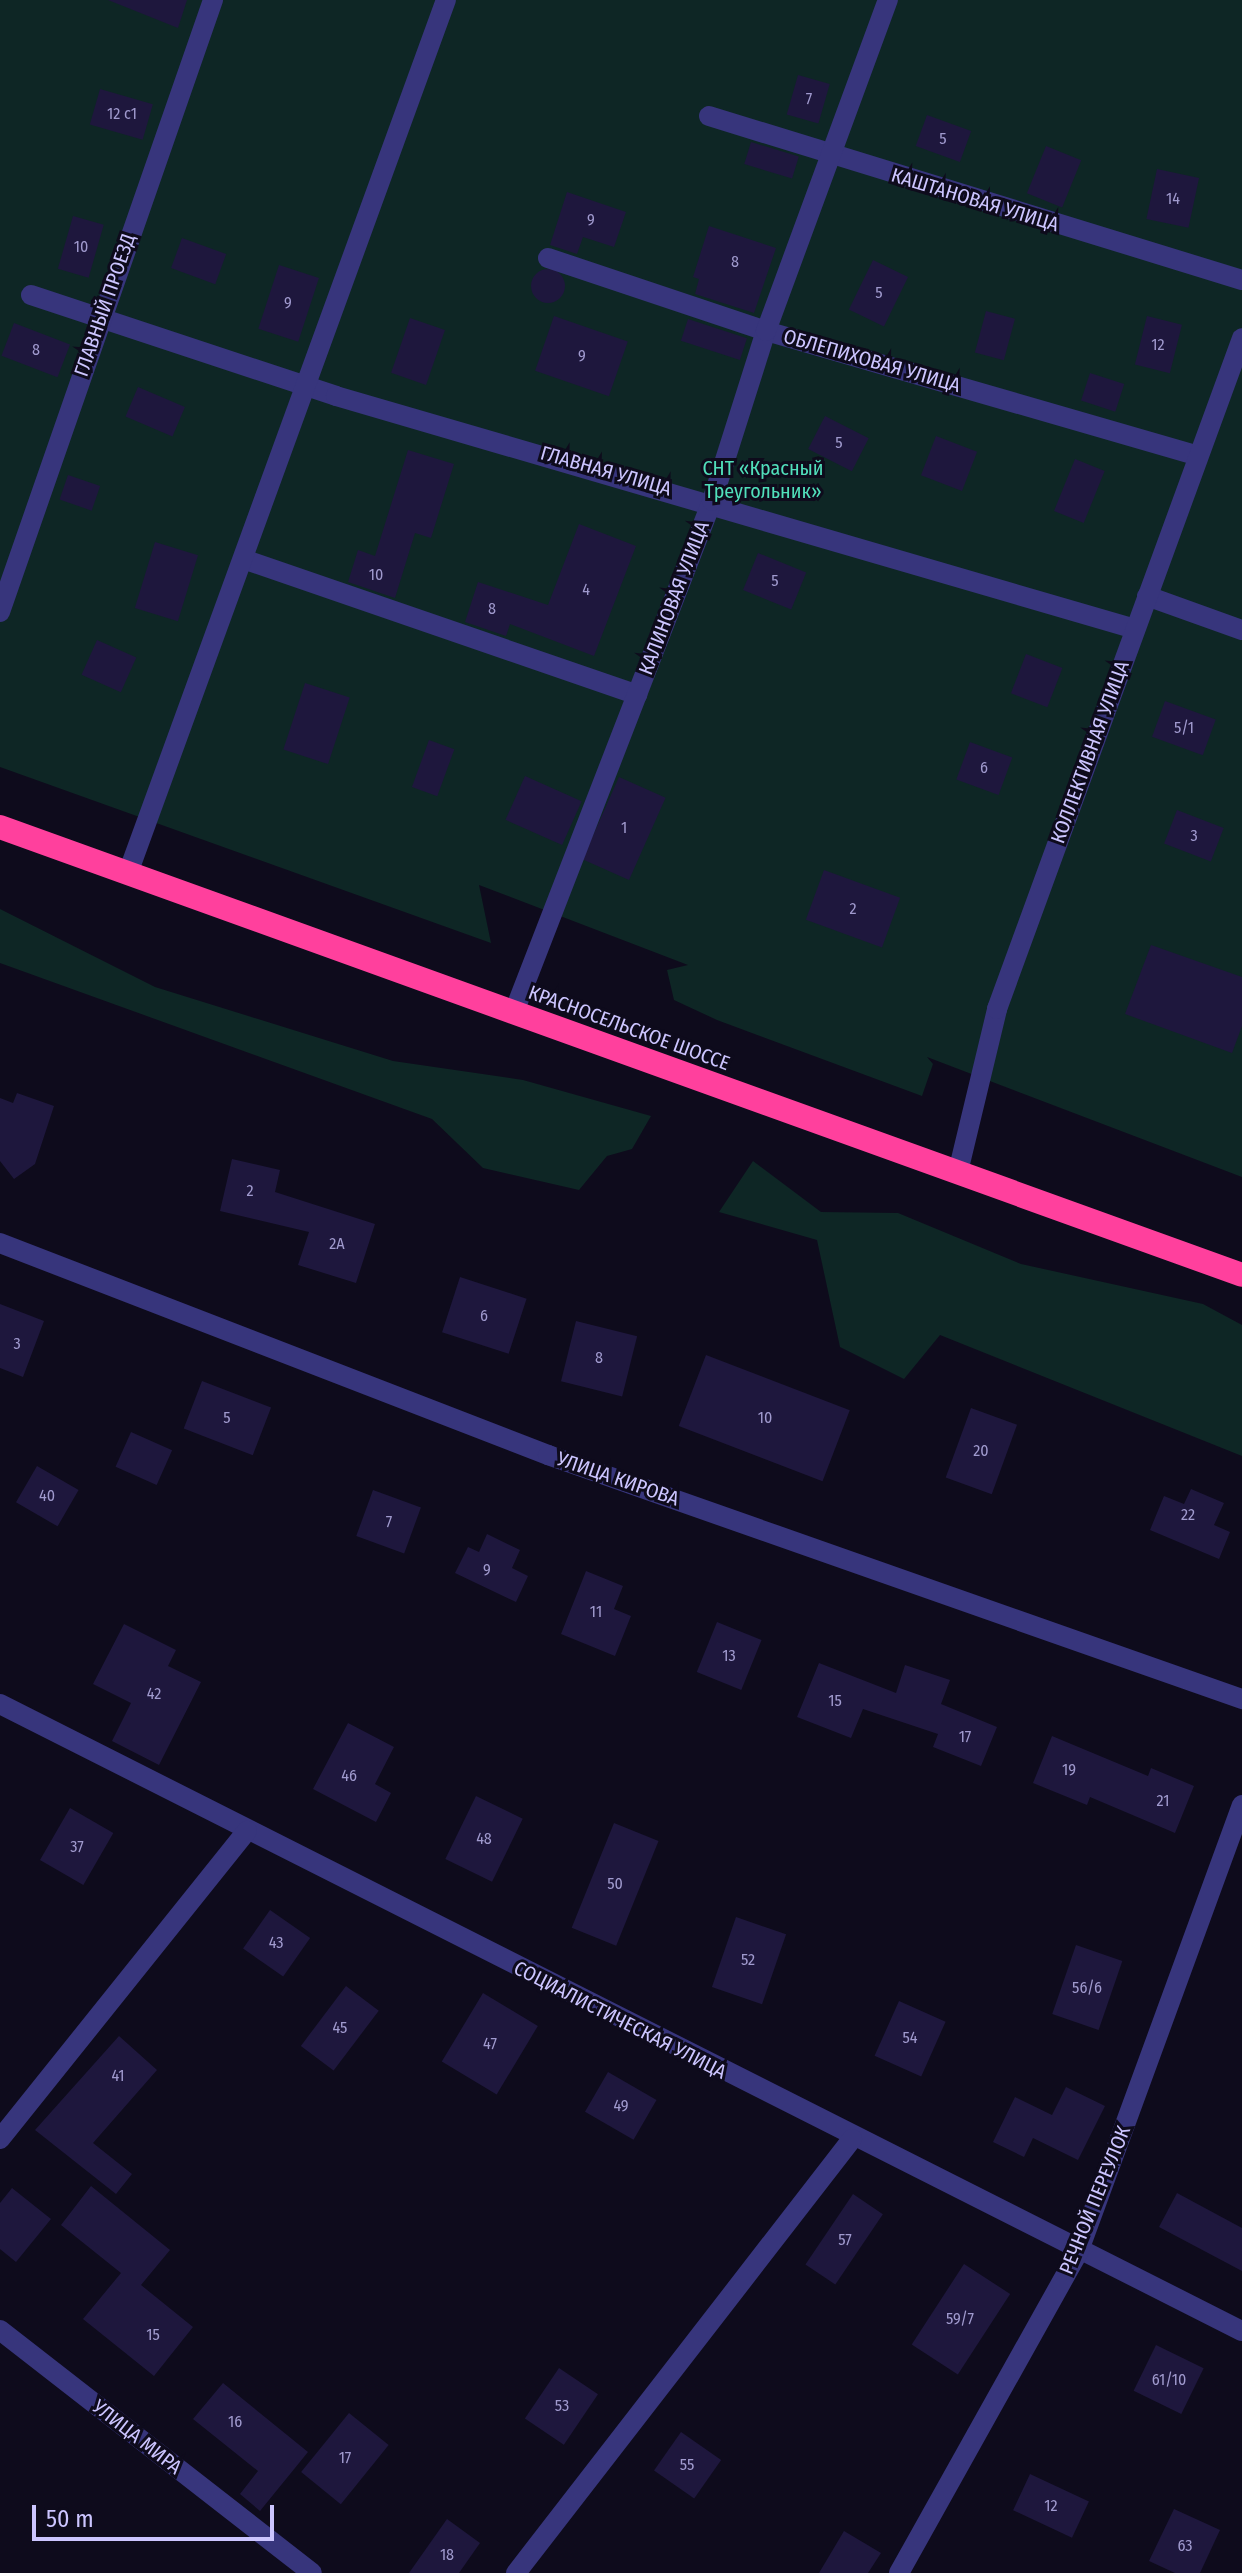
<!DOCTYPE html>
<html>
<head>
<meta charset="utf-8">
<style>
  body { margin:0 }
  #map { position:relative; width:1242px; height:2573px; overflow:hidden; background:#0e0b1c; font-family:"Fira Sans Condensed",sans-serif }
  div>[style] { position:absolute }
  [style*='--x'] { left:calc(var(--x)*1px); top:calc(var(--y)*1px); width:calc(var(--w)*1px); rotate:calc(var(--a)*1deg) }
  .green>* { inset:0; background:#0e2625 }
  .building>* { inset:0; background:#1e173d; transform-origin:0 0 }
  .round { border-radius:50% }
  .minor>* { height:20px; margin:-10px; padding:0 10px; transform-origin:10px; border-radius:10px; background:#37357c }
  .highway>* { height:24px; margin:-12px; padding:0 12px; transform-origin:12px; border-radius:12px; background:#ff409d }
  span { translate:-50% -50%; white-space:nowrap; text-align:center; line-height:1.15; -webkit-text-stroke:6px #0e0b1c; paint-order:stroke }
  .number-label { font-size:16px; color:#a09ace }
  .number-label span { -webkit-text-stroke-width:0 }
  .street-label { font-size:20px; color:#ccc5ff }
  .park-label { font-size:20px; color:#51dfbb }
  .scale { position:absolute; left:32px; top:2505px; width:242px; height:36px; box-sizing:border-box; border:4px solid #ccc5ff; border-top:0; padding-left:10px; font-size:24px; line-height:28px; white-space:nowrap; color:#ccc5ff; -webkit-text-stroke:6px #0e0b1c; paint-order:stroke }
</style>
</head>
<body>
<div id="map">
  <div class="green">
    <div style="clip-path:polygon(0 0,1242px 0,1242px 1177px,927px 1057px,933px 1064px,922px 1096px,717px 1020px,674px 1000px,667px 970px,688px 965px,479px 885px,491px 943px,0 767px)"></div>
    <div style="clip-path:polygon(0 909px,155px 987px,393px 1061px,523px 1080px,651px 1116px,632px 1149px,607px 1156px,579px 1190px,483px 1168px,432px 1119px,0 963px)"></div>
    <div style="clip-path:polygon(753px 1161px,821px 1212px,898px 1213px,1021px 1264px,1203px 1304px,1242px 1325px,1242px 1456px,940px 1335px,904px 1379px,840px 1347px,817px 1240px,719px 1212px)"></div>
  </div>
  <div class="building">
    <div style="clip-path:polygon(108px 0,187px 0,178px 28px)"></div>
    <div style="left:798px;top:75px;width:33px;height:41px;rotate:16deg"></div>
    <div style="left:100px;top:89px;width:55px;height:37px;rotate:16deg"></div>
    <div style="left:927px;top:115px;width:47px;height:33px;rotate:20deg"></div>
    <div style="left:751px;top:142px;width:50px;height:23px;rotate:17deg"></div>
    <div style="left:1046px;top:146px;width:38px;height:51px;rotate:22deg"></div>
    <div style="left:1157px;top:169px;width:43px;height:51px;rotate:12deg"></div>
    <div style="clip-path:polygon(567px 192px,626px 212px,614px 247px,583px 237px,577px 254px,550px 245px)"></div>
    <div style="left:73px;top:216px;width:32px;height:55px;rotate:16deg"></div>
    <div style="clip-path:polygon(709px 226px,776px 248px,754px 313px,695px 294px,699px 279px,693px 277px)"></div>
    <div style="left:182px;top:238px;width:47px;height:32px;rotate:20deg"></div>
    <div style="left:873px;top:260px;width:39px;height:55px;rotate:26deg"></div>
    <div style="left:279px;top:265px;width:42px;height:67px;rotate:18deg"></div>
    <div class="round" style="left:531px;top:269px;width:34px;height:34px"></div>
    <div style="left:986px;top:311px;width:30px;height:43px;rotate:15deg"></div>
    <div style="left:554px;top:316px;width:78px;height:58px;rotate:19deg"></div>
    <div style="left:1147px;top:316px;width:36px;height:50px;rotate:14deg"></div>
    <div style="left:410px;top:318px;width:37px;height:58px;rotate:19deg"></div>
    <div style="left:688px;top:319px;width:62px;height:23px;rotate:18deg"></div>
    <div style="left:14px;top:323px;width:60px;height:35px;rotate:21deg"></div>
    <div style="left:1090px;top:373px;width:36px;height:29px;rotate:18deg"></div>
    <div style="left:138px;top:387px;width:51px;height:32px;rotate:23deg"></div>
    <div style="left:825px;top:416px;width:49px;height:37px;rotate:27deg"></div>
    <div style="left:936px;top:436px;width:44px;height:42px;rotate:21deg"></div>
    <div style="clip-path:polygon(408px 450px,454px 464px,431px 538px,415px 533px,395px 598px,348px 582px,358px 550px,375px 556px)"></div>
    <div style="left:1075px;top:459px;width:32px;height:56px;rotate:22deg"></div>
    <div style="left:68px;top:475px;width:34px;height:26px;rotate:19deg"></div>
    <div style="clip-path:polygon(579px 524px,636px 546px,594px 656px,510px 624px,506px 636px,465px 622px,478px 582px,548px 605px)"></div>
    <div style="left:155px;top:542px;width:45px;height:69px;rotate:17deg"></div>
    <div style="left:758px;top:553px;width:52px;height:40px;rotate:22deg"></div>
    <div style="left:97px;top:640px;width:43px;height:38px;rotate:24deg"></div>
    <div style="left:1026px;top:654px;width:39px;height:42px;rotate:21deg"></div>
    <div style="left:305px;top:683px;width:47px;height:70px;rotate:18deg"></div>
    <div style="left:1165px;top:701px;width:54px;height:38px;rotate:20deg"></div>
    <div style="left:429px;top:740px;width:27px;height:50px;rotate:20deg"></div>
    <div style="left:970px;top:742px;width:45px;height:40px;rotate:20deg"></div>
    <div style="left:525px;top:776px;width:62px;height:48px;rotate:24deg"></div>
    <div style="left:619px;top:777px;width:51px;height:90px;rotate:24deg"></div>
    <div style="left:1177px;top:810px;width:50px;height:36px;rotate:21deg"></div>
    <div style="left:824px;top:870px;width:81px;height:53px;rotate:20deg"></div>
    <div style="clip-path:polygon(1151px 945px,1242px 977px,1242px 1026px,1232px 1053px,1125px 1014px)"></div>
    <div style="clip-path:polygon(17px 1093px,54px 1106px,35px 1164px,14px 1179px,0 1161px,0 1098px,13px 1103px)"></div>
    <div style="clip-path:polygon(232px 1159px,280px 1170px,275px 1192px,375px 1224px,356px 1283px,298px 1265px,309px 1232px,220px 1211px)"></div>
    <div style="left:460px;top:1277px;width:70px;height:58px;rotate:18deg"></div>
    <div style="clip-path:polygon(0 1304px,44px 1321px,23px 1377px,0 1368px)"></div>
    <div style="left:576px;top:1321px;width:63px;height:62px;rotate:14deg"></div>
    <div style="left:706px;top:1355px;width:154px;height:76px;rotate:21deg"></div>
    <div style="left:202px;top:1381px;width:74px;height:51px;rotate:21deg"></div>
    <div style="left:971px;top:1408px;width:49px;height:74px;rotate:20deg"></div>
    <div style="left:131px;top:1432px;width:45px;height:38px;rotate:24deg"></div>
    <div style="left:37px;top:1466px;width:48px;height:42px;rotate:30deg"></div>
    <div style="clip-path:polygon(1191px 1489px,1224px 1503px,1214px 1525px,1230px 1532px,1219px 1559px,1150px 1530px,1164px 1496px,1184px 1504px)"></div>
    <div style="left:373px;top:1490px;width:51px;height:49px;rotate:20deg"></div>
    <div style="clip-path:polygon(487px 1534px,520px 1550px,512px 1568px,528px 1576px,516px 1602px,455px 1573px,468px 1547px,479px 1552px)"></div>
    <div style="clip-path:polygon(586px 1571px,623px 1586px,614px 1609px,631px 1616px,615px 1656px,561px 1634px)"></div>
    <div style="left:717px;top:1622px;width:48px;height:54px;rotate:22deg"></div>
    <div style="clip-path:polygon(124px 1624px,176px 1650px,168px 1666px,201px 1682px,159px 1765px,112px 1741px,131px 1703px,93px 1684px)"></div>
    <div style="clip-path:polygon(819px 1663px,896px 1693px,905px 1665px,950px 1680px,941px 1704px,997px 1727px,981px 1766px,933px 1747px,938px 1734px,863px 1709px,851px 1738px,797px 1717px)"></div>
    <div style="clip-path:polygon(348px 1723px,394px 1747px,375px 1784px,391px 1793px,376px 1822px,313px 1789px)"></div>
    <div style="clip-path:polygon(1052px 1736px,1148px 1776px,1151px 1768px,1194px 1786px,1175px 1833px,1090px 1797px,1087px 1805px,1033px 1783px)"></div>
    <div style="left:476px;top:1796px;width:52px;height:70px;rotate:26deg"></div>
    <div style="left:70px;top:1808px;width:50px;height:60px;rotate:30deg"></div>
    <div style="left:614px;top:1823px;width:48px;height:113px;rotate:22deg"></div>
    <div style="left:270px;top:1910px;width:49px;height:47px;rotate:35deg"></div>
    <div style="left:736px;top:1917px;width:53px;height:74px;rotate:19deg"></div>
    <div style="left:1076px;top:1945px;width:49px;height:73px;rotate:19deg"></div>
    <div style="left:346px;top:1986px;width:41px;height:75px;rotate:37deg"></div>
    <div style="left:483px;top:1993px;width:64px;height:80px;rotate:31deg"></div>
    <div style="left:899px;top:2001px;width:51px;height:60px;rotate:24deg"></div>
    <div style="clip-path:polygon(119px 2036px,157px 2070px,93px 2143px,132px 2174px,116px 2194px,35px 2130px)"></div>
    <div style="left:608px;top:2072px;width:56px;height:46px;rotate:30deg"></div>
    <div style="clip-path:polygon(1066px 2087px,1105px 2106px,1078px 2160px,1033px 2138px,1024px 2157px,993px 2142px,1015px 2097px,1052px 2115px)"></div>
    <div style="clip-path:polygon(91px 2186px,170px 2250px,141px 2285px,193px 2327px,154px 2376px,83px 2319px,121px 2273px,61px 2225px)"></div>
    <div style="clip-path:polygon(12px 2188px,51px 2219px,16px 2262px,0 2249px,0 2203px)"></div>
    <div style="clip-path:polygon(1177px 2193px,1242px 2228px,1242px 2271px,1159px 2227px)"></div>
    <div style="left:853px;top:2194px;width:36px;height:85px;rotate:34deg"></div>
    <div style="left:964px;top:2264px;width:55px;height:96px;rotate:33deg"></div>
    <div style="left:1156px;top:2345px;width:53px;height:51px;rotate:26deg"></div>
    <div style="left:559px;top:2368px;width:47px;height:61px;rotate:34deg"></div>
    <div style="clip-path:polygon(223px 2383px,308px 2452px,260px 2511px,240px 2494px,258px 2471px,193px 2419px)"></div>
    <div style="left:349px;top:2413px;width:51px;height:76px;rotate:39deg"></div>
    <div style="left:681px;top:2432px;width:49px;height:47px;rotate:35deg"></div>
    <div style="left:1030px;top:2474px;width:65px;height:40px;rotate:25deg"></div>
    <div style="clip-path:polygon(1174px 2509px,1220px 2530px,1200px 2573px,1175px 2573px,1149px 2561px)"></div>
    <div style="clip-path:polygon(447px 2519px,480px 2543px,459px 2573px,409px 2573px)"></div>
    <div style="clip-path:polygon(844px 2531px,881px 2553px,868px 2573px,819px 2573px)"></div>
  </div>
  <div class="minor">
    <div style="--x:709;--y:116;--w:558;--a:17.1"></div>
    <div style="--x:548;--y:258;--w:230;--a:18.5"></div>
    <div style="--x:766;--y:331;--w:450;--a:16.1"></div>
    <div style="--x:31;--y:295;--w:321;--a:18.3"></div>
    <div style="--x:336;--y:396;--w:832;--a:16.26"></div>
    <div style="--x:243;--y:559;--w:417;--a:19"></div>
    <div style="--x:1147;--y:596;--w:101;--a:19.7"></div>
    <div style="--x:0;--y:612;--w:648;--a:-70.81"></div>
    <div style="--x:128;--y:873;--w:929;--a:-69.99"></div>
    <div style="--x:514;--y:1012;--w:548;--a:-68.82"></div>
    <div style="--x:712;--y:501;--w:178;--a:-72.4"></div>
    <div style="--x:766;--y:331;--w:353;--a:-69.8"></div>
    <div style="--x:958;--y:1172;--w:168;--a:-76.5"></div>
    <div style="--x:997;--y:1009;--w:714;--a:-69.94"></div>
    <div style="--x:0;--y:1243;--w:588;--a:21.15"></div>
    <div style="--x:548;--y:1455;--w:736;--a:19.37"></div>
    <div style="--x:0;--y:1704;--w:1391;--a:26.79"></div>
    <div style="--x:0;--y:2139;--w:395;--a:-51.3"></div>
    <div style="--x:0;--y:2330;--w:395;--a:37.9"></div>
    <div style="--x:516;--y:2573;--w:549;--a:-52.25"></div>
    <div style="--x:899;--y:2573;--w:367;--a:-60.8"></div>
    <div style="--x:1078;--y:2253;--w:477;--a:-69.9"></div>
  </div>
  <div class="highway">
    <div style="--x:0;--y:827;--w:1320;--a:19.83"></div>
  </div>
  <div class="number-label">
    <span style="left:809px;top:99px">7</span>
    <span style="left:122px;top:114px">12 с1</span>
    <span style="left:943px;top:139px">5</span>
    <span style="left:1173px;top:199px">14</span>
    <span style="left:591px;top:220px">9</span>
    <span style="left:81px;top:247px">10</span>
    <span style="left:735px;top:262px">8</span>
    <span style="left:879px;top:293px">5</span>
    <span style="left:288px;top:303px">9</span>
    <span style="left:1158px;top:345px">12</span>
    <span style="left:36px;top:350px">8</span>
    <span style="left:582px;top:356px">9</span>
    <span style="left:839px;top:443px">5</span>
    <span style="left:376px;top:575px">10</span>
    <span style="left:775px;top:581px">5</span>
    <span style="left:586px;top:590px">4</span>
    <span style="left:492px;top:609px">8</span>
    <span style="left:1184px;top:728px">5/1</span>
    <span style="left:984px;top:768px">6</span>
    <span style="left:624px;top:828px">1</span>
    <span style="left:1194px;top:836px">3</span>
    <span style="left:853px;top:909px">2</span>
    <span style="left:250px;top:1191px">2</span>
    <span style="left:337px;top:1244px">2А</span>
    <span style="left:484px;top:1316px">6</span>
    <span style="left:17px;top:1344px">3</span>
    <span style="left:599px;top:1358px">8</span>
    <span style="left:227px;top:1418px">5</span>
    <span style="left:765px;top:1418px">10</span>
    <span style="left:981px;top:1451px">20</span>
    <span style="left:47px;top:1496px">40</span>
    <span style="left:1188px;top:1515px">22</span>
    <span style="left:389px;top:1522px">7</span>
    <span style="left:487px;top:1570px">9</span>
    <span style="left:596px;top:1612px">11</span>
    <span style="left:729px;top:1656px">13</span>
    <span style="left:154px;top:1694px">42</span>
    <span style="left:835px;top:1701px">15</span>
    <span style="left:965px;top:1737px">17</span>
    <span style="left:1069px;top:1770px">19</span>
    <span style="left:349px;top:1776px">46</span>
    <span style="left:1163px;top:1801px">21</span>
    <span style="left:484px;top:1839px">48</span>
    <span style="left:77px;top:1847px">37</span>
    <span style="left:615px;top:1884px">50</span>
    <span style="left:276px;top:1943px">43</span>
    <span style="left:748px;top:1960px">52</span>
    <span style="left:1087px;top:1988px">56/6</span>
    <span style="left:340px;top:2028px">45</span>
    <span style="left:910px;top:2038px">54</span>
    <span style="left:490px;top:2044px">47</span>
    <span style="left:118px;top:2076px">41</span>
    <span style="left:621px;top:2106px">49</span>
    <span style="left:845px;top:2240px">57</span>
    <span style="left:960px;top:2319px">59/7</span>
    <span style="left:153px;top:2335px">15</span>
    <span style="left:1169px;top:2380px">61/10</span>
    <span style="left:562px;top:2406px">53</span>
    <span style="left:235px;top:2422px">16</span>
    <span style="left:345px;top:2458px">17</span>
    <span style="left:687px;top:2465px">55</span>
    <span style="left:1051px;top:2506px">12</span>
    <span style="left:1185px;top:2546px">63</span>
    <span style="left:447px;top:2555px">18</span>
  </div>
  <div class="street-label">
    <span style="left:975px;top:200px;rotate:17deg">КАШТАНОВАЯ УЛИЦА</span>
    <span style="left:105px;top:305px;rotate:-71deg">ГЛАВНЫЙ ПРОЕЗД</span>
    <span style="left:872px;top:361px;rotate:16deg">ОБЛЕПИХОВАЯ УЛИЦА</span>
    <span style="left:606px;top:471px;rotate:16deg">ГЛАВНАЯ УЛИЦА</span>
    <span style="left:674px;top:598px;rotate:-69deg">КАЛИНОВАЯ УЛИЦА</span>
    <span style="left:1090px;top:752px;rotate:-70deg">КОЛЛЕКТИВНАЯ УЛИЦА</span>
    <span style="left:629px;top:1028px;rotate:20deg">КРАСНОСЕЛЬСКОЕ ШОССЕ</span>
    <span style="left:618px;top:1479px;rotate:19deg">УЛИЦА КИРОВА</span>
    <span style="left:620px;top:2020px;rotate:27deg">СОЦИАЛИСТИЧЕСКАЯ УЛИЦА</span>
    <span style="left:1095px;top:2200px;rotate:-68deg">РЕЧНОЙ ПЕРЕУЛОК</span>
    <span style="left:137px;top:2437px;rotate:38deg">УЛИЦА МИРА</span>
  </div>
  <div class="park-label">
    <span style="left:763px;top:480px">СНТ «Красный<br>Треугольник»</span>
  </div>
  <div class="scale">50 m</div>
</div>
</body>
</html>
